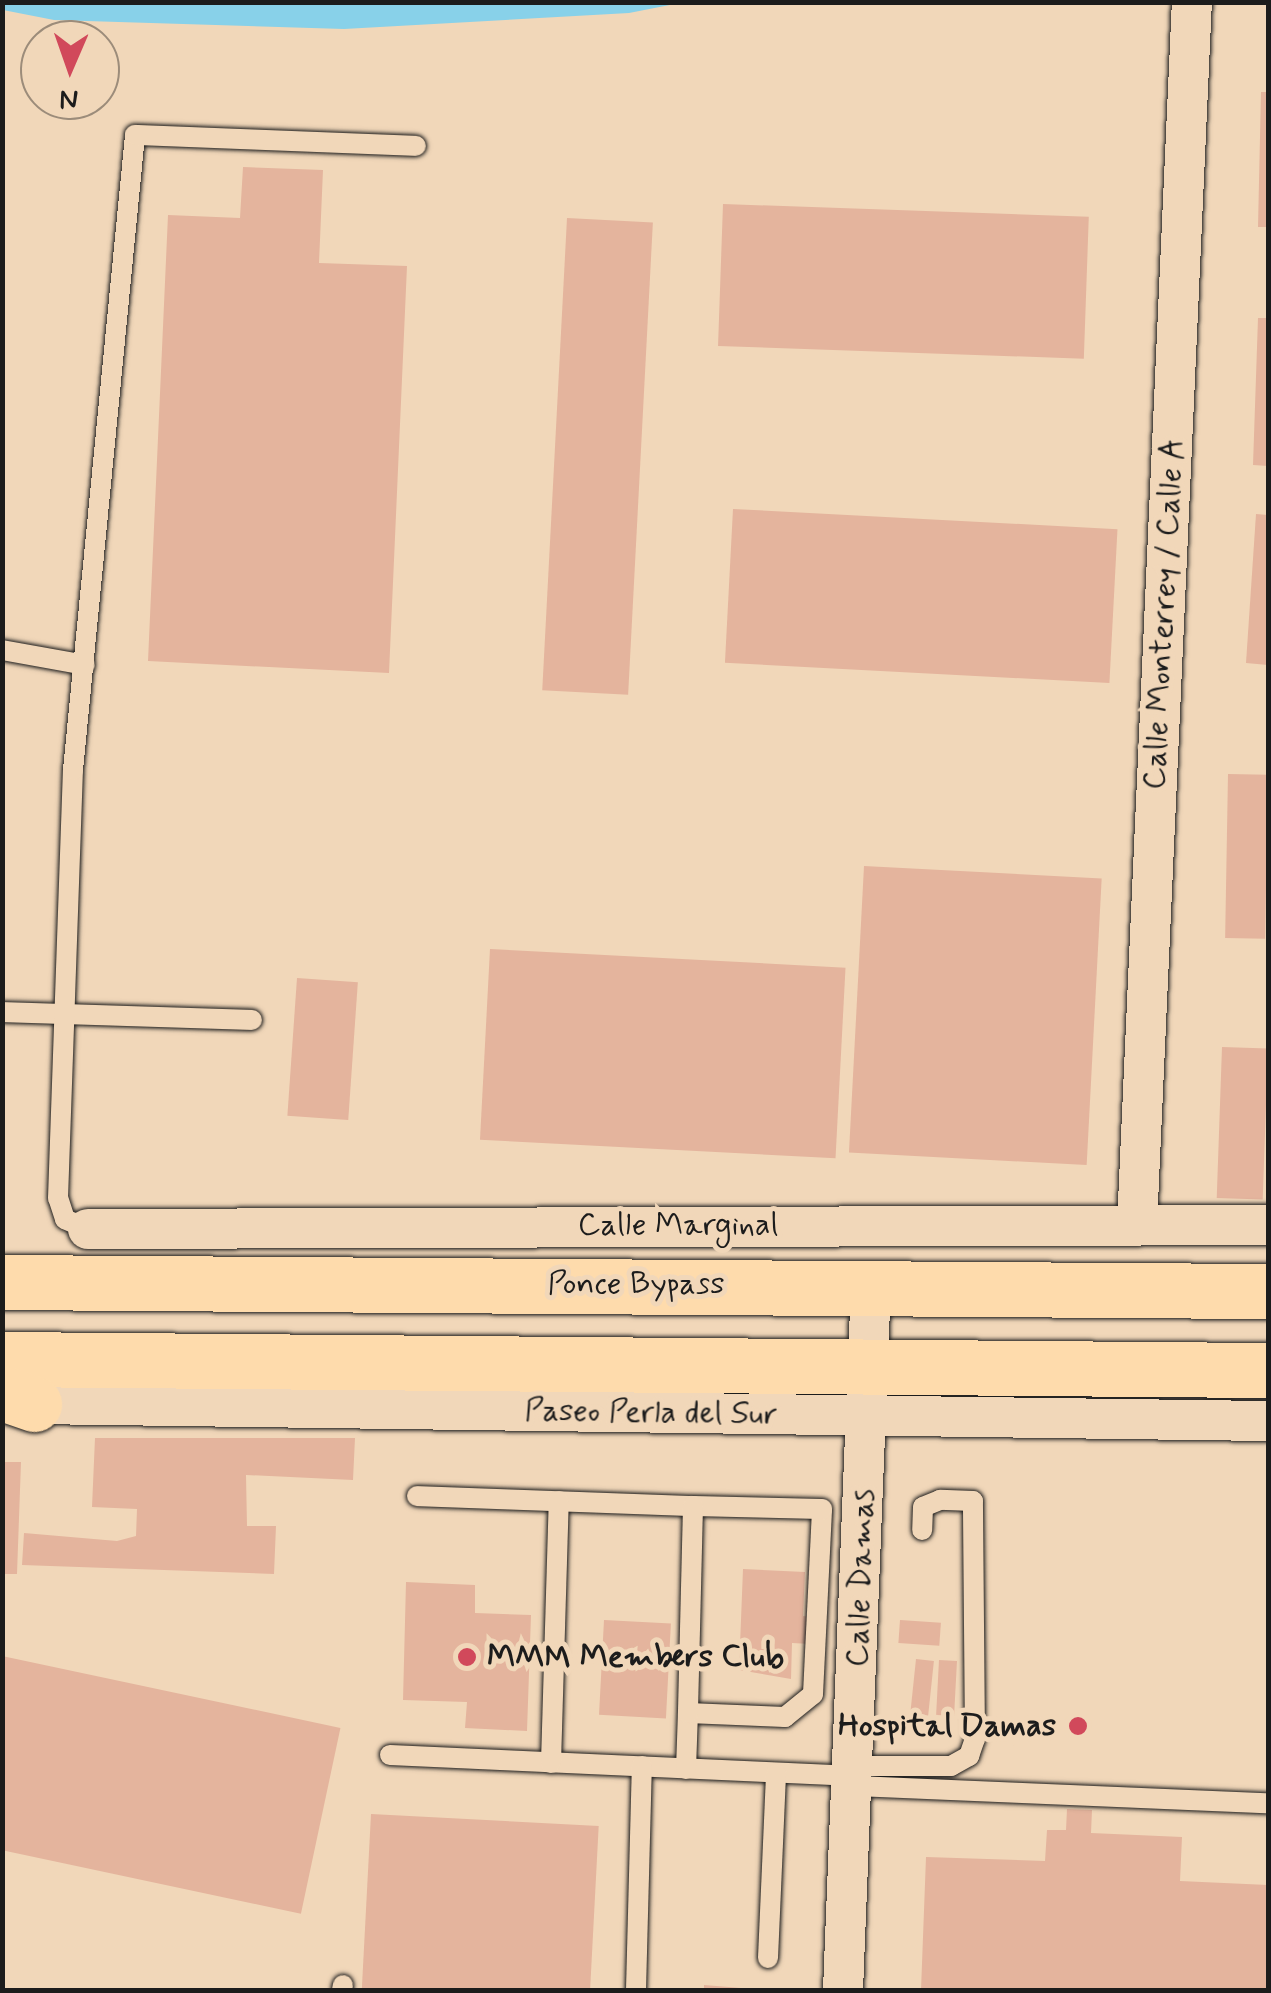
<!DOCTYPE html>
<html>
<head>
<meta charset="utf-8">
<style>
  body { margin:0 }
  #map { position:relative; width:1271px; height:1993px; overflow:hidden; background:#f1d7b9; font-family:Mynerve,sans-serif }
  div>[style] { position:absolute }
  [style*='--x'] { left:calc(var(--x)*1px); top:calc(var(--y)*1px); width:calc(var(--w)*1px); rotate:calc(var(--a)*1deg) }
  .water>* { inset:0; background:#88d1e9 }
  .building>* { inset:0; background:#e4b49d; transform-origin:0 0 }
  .roads { filter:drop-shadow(0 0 2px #1c1c1c) drop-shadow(0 0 2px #1c1c1c) }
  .lane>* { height:20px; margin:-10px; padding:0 10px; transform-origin:10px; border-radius:10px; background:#f1d7b9 }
  .street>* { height:40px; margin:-20px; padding:0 20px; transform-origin:20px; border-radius:20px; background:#f1d7b9 }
  .highway>* { height:55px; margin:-27.5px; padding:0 27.5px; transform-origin:27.5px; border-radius:27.5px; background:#fedbac }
  .dots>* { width:28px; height:28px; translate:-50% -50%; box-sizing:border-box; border:5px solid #f1d7b9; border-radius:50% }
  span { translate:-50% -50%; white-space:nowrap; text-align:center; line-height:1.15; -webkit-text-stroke:10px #f1d7b9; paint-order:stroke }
  .street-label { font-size:32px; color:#1c1c1c }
  .poi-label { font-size:32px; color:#1c1c1c; font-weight:700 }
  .left { translate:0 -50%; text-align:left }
  .right { translate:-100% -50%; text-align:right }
  .frame { position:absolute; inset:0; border:5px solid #1c1c1c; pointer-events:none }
  .north { position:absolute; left:20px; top:20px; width:100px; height:100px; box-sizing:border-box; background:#f1d7b9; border:2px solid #9c8c7a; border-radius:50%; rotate:182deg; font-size:28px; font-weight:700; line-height:40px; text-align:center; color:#1c1c1c }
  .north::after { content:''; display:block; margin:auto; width:35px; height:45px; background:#d1495b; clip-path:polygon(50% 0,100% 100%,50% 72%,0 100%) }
</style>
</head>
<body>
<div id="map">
  <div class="water">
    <div style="clip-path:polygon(2px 3px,3px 2px,680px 3px,629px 13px,344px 29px,54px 20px,3px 10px)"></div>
  </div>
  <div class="building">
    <div style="clip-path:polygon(1261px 92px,1268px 92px,1268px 227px,1258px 227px)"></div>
    <div style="clip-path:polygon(243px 167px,323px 170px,319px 263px,407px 266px,389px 673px,148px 661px,168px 215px,240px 218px)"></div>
    <div style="left:723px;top:204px;width:366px;height:142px;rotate:2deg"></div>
    <div style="left:567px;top:218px;width:86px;height:473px;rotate:3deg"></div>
    <div style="clip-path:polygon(1258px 318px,1268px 318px,1268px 466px,1253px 465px)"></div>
    <div style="left:733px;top:509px;width:385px;height:154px;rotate:3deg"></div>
    <div style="clip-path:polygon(1256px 514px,1268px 515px,1268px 665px,1246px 663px)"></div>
    <div style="left:1228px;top:774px;width:40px;height:164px;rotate:1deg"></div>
    <div style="left:864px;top:866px;width:238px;height:287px;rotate:3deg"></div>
    <div style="left:490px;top:949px;width:356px;height:191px;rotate:3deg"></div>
    <div style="left:297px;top:978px;width:61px;height:138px;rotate:4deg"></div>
    <div style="left:1222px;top:1047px;width:46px;height:151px;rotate:2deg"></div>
    <div style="clip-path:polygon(95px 1438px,355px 1438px,353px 1480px,246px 1475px,247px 1526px,276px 1526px,274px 1574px,22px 1565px,24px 1533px,117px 1541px,136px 1536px,137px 1509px,92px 1507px)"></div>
    <div style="clip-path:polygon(2px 1462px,21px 1462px,17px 1574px,2px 1574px)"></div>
    <div style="clip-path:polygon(743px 1569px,805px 1572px,803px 1616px,812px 1617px,811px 1644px,792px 1643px,791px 1679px,739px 1670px)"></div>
    <div style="clip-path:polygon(406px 1582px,475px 1585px,475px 1613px,531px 1615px,527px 1731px,465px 1728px,467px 1702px,403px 1700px)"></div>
    <div style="left:604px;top:1620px;width:67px;height:95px;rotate:3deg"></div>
    <div style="left:900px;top:1620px;width:41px;height:23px;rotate:4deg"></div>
    <div style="left:2px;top:1656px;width:346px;height:190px;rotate:12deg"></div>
    <div style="left:916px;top:1659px;width:18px;height:55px;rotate:6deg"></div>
    <div style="left:939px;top:1660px;width:18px;height:55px;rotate:3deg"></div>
    <div style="clip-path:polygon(1067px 1809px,1092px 1810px,1091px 1833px,1182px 1837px,1180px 1881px,1268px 1885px,1268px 1990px,921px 1990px,926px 1857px,1045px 1861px,1047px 1830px,1066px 1830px)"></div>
    <div style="left:371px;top:1814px;width:228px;height:176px;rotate:3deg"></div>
    <div style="clip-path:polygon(704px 1985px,741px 1988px,741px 1990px,704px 1990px)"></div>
  </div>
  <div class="roads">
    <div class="lane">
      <div style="--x:2;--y:650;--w:84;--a:10.2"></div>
      <div style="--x:2;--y:1012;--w:250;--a:1.8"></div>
      <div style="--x:88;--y:1229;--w:25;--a:-157"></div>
      <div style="--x:65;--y:1219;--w:22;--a:-108"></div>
      <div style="--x:58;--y:1198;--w:428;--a:-88"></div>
      <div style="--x:73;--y:770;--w:638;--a:-84.42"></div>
      <div style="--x:135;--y:135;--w:281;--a:2.2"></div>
      <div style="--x:417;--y:1496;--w:276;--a:2.1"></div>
      <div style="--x:390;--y:1755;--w:465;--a:2.6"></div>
      <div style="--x:551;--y:1763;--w:262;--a:-88.3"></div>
      <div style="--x:855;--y:1766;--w:96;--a:0"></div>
      <div style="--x:951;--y:1766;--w:21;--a:-29"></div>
      <div style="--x:969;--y:1756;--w:18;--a:-71"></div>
      <div style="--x:975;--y:1739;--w:238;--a:-90.5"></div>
      <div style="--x:973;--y:1501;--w:33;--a:-178"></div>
      <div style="--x:940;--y:1500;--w:18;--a:158"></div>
      <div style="--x:923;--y:1507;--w:23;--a:92"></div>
      <div style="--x:686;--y:1769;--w:56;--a:-88"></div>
      <div style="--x:688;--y:1713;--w:97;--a:2.4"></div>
      <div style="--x:785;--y:1717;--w:36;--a:-39"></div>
      <div style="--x:813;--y:1694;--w:185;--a:-87.2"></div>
      <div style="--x:822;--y:1509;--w:129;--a:-178.7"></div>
      <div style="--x:693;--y:1506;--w:207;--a:91.4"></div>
      <div style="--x:854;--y:1786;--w:414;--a:2.4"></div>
      <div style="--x:768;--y:1958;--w:184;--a:-87.5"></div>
      <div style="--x:342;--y:1990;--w:5;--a:-79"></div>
      <div style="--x:636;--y:1990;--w:224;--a:-88.5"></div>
    </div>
    <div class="street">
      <div style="--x:1137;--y:1225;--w:1224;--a:-87.43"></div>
      <div style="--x:88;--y:1229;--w:1180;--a:-0.19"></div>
      <div style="--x:34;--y:1404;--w:1234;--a:0.79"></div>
      <div style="--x:843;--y:1990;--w:707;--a:-87.73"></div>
    </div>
    <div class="highway">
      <div style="--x:2;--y:1282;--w:1266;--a:0.41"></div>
      <div style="--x:2;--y:1359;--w:1266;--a:0.5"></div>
      <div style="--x:2;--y:1393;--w:34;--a:19"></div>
    </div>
  </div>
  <div class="dots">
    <div style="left:467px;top:1657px;background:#d1495b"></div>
    <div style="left:1078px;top:1726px;background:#d1495b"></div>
  </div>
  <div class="street-label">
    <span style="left:1164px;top:614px;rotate:-87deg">Calle Monterrey / Calle A</span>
    <span style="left:678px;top:1225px">Calle Marginal</span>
    <span style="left:636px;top:1284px">Ponce Bypass</span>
    <span style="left:651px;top:1413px;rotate:1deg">Paseo Perla del Sur</span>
    <span style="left:861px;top:1578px;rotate:-88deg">Calle Damas</span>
  </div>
  <div class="poi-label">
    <span class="left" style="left:487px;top:1657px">MMM Members Club</span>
    <span class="right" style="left:1056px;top:1726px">Hospital Damas</span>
  </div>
  <div class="frame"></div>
  <div class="north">N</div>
</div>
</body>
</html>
